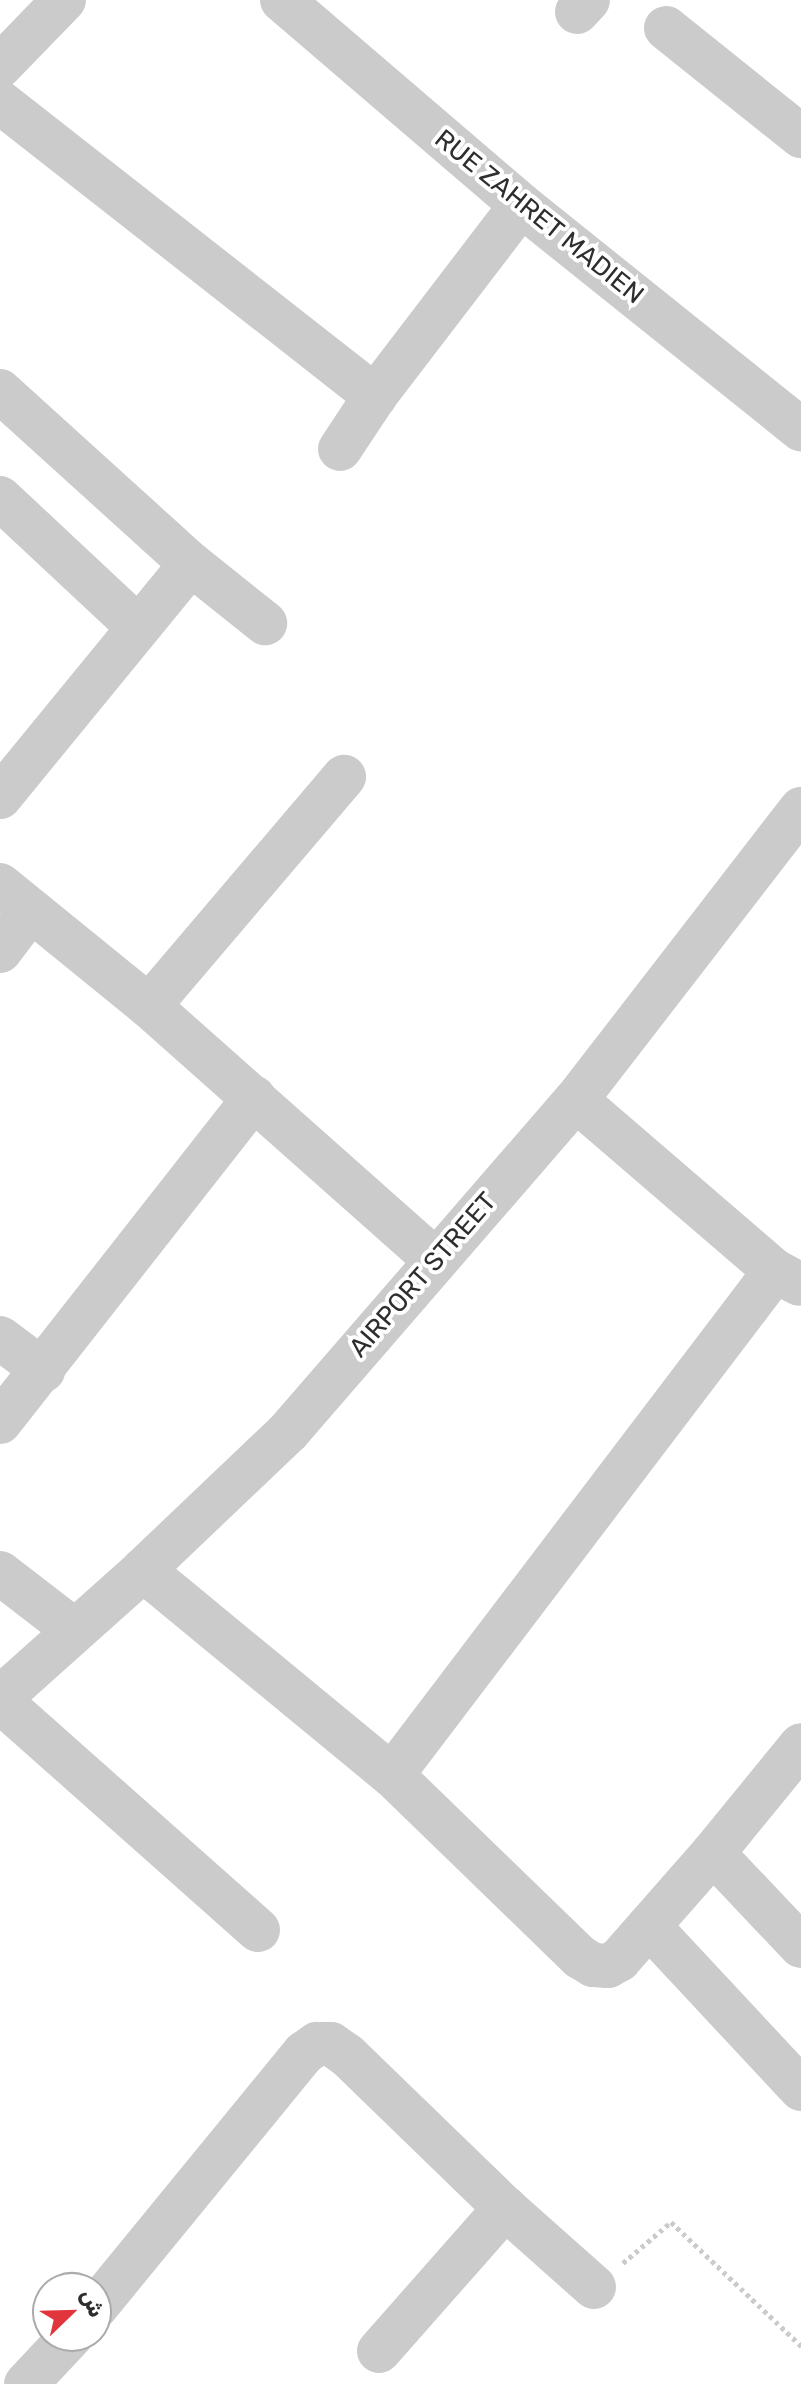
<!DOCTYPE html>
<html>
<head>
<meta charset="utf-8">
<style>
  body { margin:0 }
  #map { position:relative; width:801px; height:2384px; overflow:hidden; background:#fff; font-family:Rubik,Vazirmatn,sans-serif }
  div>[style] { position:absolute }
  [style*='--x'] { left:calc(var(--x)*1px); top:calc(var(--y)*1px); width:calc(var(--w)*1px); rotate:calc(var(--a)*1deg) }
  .path>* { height:5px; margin-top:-2.5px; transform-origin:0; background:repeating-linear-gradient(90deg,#cbcbcb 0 4px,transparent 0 8px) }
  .minor>* { height:44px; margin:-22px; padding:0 22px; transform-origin:22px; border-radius:22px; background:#cbcbcb }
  span { translate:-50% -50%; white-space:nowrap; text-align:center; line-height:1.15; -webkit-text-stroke:8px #fff; paint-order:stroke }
  .street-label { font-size:26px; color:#2e2e2e }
  .north { position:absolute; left:32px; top:2272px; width:80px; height:80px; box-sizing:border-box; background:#fff; border:2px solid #ababab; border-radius:50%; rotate:67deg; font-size:22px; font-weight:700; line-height:32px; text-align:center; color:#2e2e2e }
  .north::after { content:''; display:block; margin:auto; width:28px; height:36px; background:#e1343c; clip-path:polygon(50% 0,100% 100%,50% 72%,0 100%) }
</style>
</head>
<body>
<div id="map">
  <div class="path">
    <div style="--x:623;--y:2263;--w:63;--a:-40.5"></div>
    <div style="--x:671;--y:2222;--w:180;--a:43.6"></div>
  </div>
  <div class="minor">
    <div style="--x:282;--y:0;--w:315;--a:40.6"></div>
    <div style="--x:521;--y:205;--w:359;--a:38.7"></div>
    <div style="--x:577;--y:12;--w:16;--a:-47"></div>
    <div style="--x:666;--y:28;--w:173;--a:38.7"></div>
    <div style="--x:0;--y:66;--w:92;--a:-45.9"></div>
    <div style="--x:0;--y:102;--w:477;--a:38.1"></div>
    <div style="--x:0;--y:391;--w:258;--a:42.2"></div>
    <div style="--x:191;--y:564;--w:95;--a:38.6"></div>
    <div style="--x:340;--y:449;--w:64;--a:-56.6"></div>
    <div style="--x:375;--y:396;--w:240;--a:-52.6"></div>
    <div style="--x:0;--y:498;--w:187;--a:43.1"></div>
    <div style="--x:0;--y:797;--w:301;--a:-50.7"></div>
    <div style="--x:0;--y:885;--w:192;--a:39.1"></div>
    <div style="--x:149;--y:1006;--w:383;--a:41.6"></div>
    <div style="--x:0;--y:951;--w:51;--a:-52.9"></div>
    <div style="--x:149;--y:1006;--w:301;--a:-49.6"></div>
    <div style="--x:576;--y:1100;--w:262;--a:40.7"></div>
    <div style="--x:775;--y:1271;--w:27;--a:28"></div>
    <div style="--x:0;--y:1338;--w:54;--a:36.7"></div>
    <div style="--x:0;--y:1422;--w:412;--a:-51.9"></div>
    <div style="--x:143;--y:1570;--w:323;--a:39.5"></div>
    <div style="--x:392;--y:1775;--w:262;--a:44.1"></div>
    <div style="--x:580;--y:1957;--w:15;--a:32"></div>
    <div style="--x:593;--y:1965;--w:15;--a:4"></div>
    <div style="--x:608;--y:1966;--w:13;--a:-29"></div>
    <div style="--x:619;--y:1960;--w:142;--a:-48.7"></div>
    <div style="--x:713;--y:1853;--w:139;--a:-50.8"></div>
    <div style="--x:0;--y:1573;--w:93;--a:37.6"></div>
    <div style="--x:0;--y:1698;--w:192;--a:-41.8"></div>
    <div style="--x:143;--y:1570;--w:200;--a:-43.6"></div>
    <div style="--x:288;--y:1432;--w:440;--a:-49.1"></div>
    <div style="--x:576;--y:1100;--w:368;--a:-52.3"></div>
    <div style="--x:0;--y:1701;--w:345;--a:41.6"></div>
    <div style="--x:392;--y:1775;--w:633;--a:-52.77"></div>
    <div style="--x:713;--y:1853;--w:128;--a:46.6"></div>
    <div style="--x:649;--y:1926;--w:223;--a:47"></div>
    <div style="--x:96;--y:2307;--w:328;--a:-50.7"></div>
    <div style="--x:304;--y:2053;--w:16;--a:-35"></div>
    <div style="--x:317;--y:2044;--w:14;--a:0"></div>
    <div style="--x:331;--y:2044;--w:19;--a:35"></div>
    <div style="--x:347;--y:2055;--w:220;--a:44.1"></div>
    <div style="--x:505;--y:2208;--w:119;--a:41.6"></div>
    <div style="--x:379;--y:2351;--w:191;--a:-48.6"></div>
    <div style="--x:26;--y:2384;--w:66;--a:-46.8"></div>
  </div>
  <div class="street-label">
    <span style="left:539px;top:217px;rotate:39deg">RUE ZAHRET MADIEN</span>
    <span style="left:423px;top:1275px;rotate:-49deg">AIRPORT STREET</span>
  </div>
  <div class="north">ش</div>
</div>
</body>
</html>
